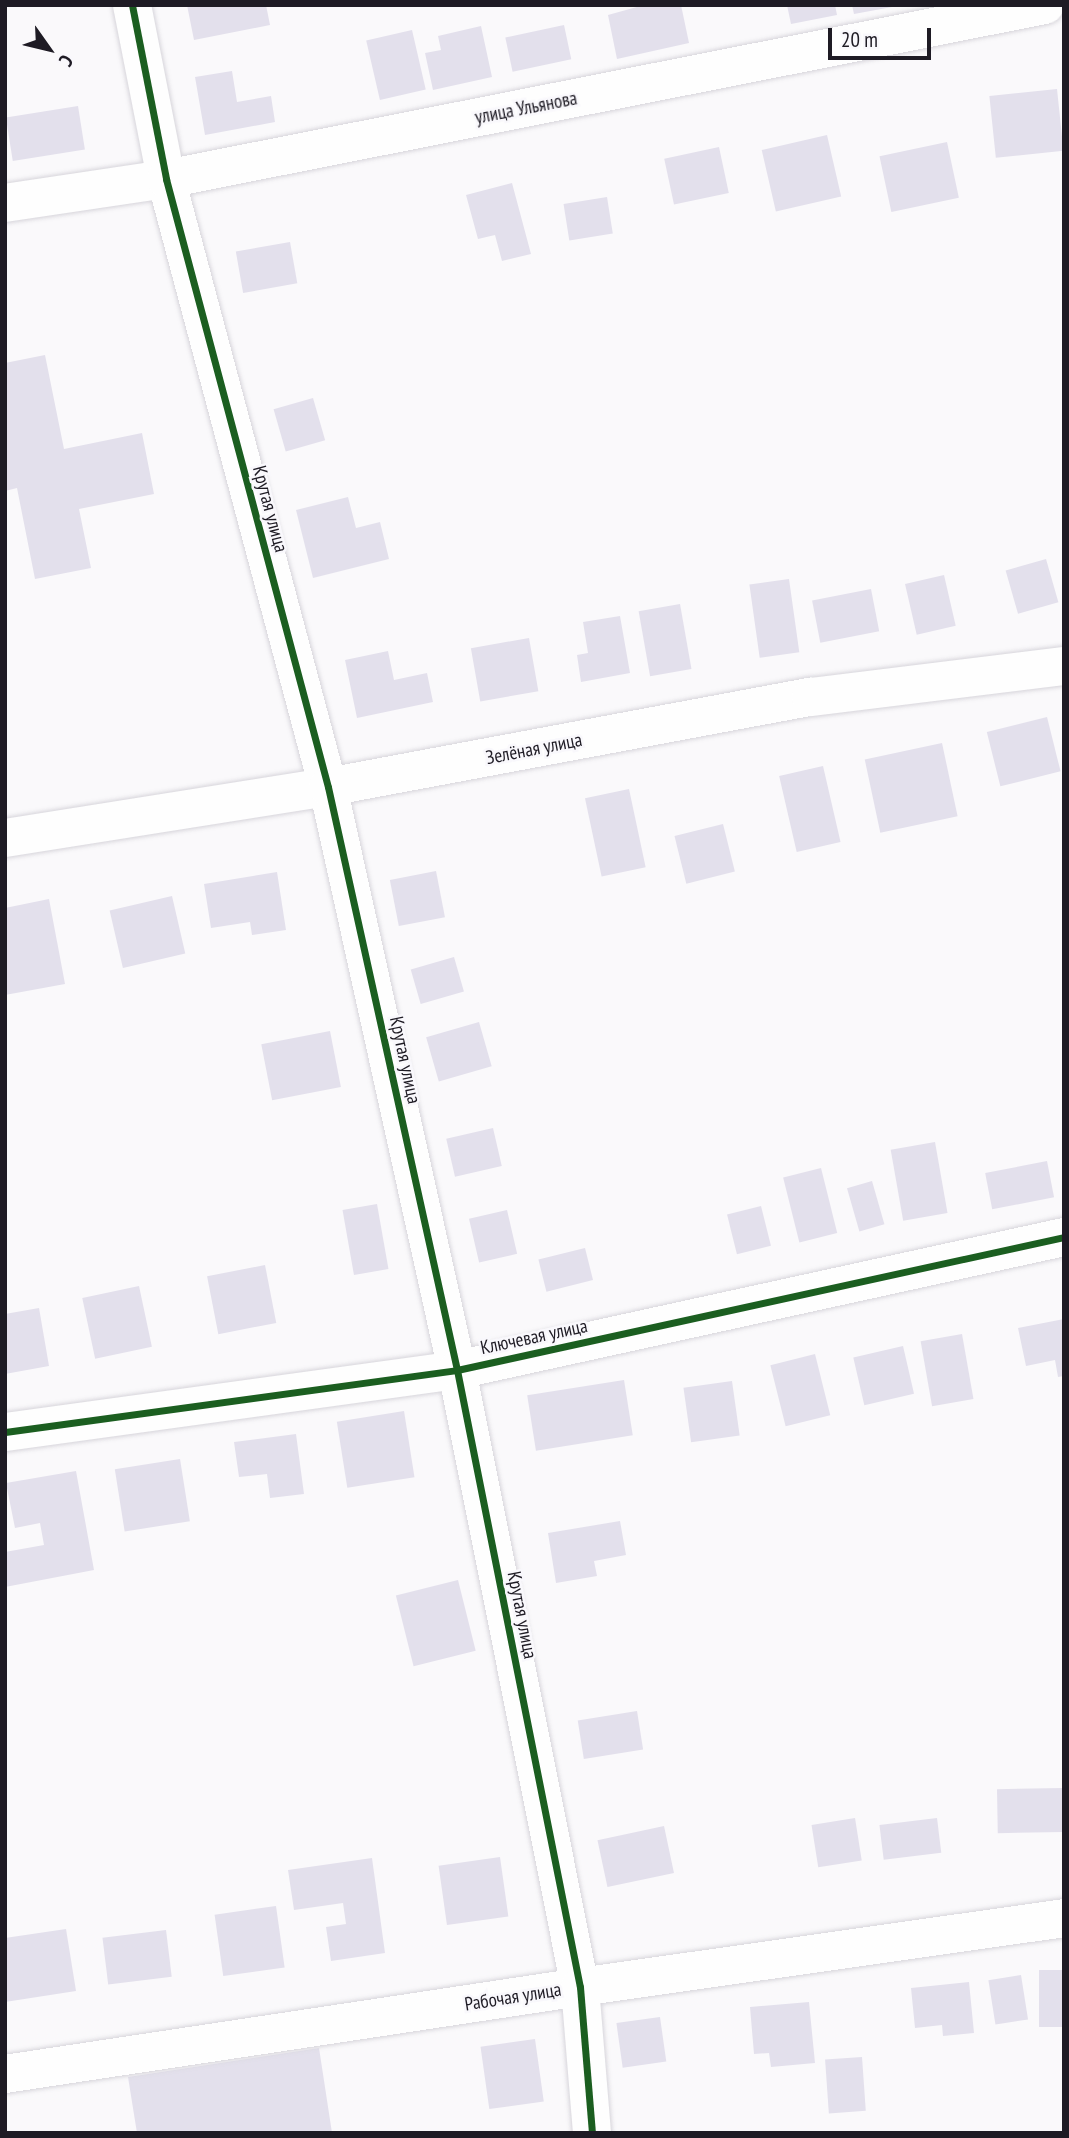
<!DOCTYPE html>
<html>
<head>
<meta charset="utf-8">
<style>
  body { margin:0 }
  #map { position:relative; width:1069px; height:2138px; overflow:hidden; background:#faf9fb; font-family:"PT Sans Narrow",sans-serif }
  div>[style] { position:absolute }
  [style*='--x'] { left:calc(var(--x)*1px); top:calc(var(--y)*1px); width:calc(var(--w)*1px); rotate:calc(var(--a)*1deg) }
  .building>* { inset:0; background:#e3e0ec; transform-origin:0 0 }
  .roads { filter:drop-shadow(0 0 2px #d7d5db) drop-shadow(0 0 2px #d7d5db) }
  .minor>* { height:38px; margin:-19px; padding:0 19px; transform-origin:19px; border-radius:19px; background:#fefefe }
  .cycleway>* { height:7px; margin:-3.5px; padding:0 3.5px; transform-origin:3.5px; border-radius:3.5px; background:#1b5e20 }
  span { translate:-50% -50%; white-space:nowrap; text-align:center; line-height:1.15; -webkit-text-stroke:5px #f9f8fc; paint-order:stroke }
  .street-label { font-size:19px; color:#1e1b24 }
  .frame { position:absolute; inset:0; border:7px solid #1e1b24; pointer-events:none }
  .north { position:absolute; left:14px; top:14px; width:70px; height:70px; -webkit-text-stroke:5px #f9f8fc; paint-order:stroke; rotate:124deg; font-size:19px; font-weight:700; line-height:28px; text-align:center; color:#1e1b24 }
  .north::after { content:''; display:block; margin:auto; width:24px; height:32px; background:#1e1b24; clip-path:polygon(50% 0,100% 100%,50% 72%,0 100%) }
  .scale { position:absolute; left:828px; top:28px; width:103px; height:32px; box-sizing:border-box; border:4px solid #1e1b24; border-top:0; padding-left:9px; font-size:21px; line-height:24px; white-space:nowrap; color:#1e1b24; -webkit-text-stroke:5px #f9f8fc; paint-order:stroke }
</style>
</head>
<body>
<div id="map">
  <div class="building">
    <div style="clip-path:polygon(187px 5px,266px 5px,270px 25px,194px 40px)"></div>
    <div style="clip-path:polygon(644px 5px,681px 5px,689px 43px,617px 59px,608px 15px)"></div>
    <div style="clip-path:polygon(787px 5px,835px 5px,837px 15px,791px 24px)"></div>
    <div style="clip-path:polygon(852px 5px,891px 5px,892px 7px,854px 14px)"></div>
    <div style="left:564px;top:25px;width:35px;height:60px;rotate:78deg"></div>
    <div style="clip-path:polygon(481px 26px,492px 77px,433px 90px,425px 53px,441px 50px,438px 36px)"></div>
    <div style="left:412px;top:30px;width:61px;height:47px;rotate:77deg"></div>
    <div style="clip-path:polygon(232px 71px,237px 102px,271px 96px,275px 122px,205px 135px,195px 77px)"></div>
    <div style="left:1057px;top:89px;width:62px;height:68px;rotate:84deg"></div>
    <div style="left:78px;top:106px;width:44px;height:73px;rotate:81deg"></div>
    <div style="left:827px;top:135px;width:63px;height:67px;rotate:77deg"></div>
    <div style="left:947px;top:142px;width:57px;height:69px;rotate:78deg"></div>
    <div style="left:719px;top:147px;width:47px;height:56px;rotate:78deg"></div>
    <div style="clip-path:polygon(512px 183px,531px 254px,502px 261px,495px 235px,478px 239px,466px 195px)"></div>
    <div style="left:607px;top:197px;width:37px;height:44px;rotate:81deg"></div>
    <div style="left:290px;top:242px;width:42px;height:55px;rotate:80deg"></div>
    <div style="clip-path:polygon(45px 355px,64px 449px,142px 433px,154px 494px,79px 509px,91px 568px,35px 579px,17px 488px,5px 491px,5px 363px)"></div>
    <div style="left:313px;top:398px;width:44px;height:41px;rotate:74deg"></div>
    <div style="clip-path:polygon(348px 497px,356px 528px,380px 522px,389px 559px,313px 578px,296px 510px)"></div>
    <div style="left:1046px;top:559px;width:45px;height:42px;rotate:74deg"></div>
    <div style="left:944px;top:575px;width:52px;height:40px;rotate:77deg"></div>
    <div style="left:789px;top:579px;width:74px;height:40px;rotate:82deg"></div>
    <div style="left:871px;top:589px;width:43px;height:60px;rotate:79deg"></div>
    <div style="left:680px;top:604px;width:66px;height:42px;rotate:80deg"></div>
    <div style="clip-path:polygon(620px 616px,630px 673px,581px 682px,577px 655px,588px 653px,583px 622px)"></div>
    <div style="left:529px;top:638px;width:54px;height:59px;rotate:80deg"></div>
    <div style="clip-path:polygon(388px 651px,394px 680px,427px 673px,433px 702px,357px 718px,345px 660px)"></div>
    <div style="left:1047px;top:717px;width:56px;height:62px;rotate:76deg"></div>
    <div style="left:942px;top:743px;width:75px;height:79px;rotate:78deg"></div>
    <div style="left:823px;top:766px;width:78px;height:45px;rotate:77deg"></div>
    <div style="left:629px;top:789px;width:80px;height:45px;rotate:78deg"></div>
    <div style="left:723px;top:824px;width:49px;height:50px;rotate:76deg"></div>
    <div style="left:436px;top:871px;width:47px;height:47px;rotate:79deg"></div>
    <div style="clip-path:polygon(277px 872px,286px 930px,252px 935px,250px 922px,211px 928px,204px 884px)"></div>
    <div style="left:172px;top:896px;width:59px;height:64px;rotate:77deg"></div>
    <div style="clip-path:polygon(49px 899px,65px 984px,5px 995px,5px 908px)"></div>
    <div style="left:454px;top:957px;width:36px;height:45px;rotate:74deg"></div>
    <div style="left:479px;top:1022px;width:46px;height:55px;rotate:74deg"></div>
    <div style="left:330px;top:1031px;width:57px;height:70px;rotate:79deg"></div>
    <div style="left:493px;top:1128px;width:39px;height:48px;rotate:77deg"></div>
    <div style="left:935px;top:1142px;width:72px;height:45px;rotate:80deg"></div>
    <div style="left:1047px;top:1161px;width:37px;height:63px;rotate:79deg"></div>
    <div style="left:821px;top:1168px;width:67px;height:39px;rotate:76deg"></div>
    <div style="left:872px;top:1181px;width:45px;height:26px;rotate:74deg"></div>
    <div style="left:377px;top:1204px;width:66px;height:35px;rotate:80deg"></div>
    <div style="left:761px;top:1206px;width:41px;height:35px;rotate:76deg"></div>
    <div style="left:507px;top:1210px;width:45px;height:39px;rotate:77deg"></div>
    <div style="left:585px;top:1248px;width:33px;height:48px;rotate:76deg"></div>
    <div style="left:265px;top:1265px;width:59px;height:59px;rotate:79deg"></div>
    <div style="left:139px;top:1286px;width:62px;height:58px;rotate:78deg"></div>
    <div style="clip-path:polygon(39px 1308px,49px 1366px,5px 1374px,5px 1314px)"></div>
    <div style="clip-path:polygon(1064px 1319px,1064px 1376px,1058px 1377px,1055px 1360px,1026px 1366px,1018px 1328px)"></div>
    <div style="left:962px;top:1334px;width:66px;height:42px;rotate:80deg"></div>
    <div style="left:903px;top:1346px;width:49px;height:51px;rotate:77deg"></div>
    <div style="left:815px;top:1354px;width:63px;height:46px;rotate:76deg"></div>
    <div style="left:624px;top:1380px;width:56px;height:98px;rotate:81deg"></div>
    <div style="left:732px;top:1381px;width:55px;height:49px;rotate:82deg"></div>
    <div style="left:404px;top:1411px;width:67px;height:68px;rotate:81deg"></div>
    <div style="clip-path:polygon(296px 1434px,304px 1494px,270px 1498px,267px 1474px,239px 1477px,234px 1442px)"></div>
    <div style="left:180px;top:1459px;width:63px;height:66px;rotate:81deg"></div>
    <div style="clip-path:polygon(76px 1471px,94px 1570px,5px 1587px,5px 1552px,44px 1545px,40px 1523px,15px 1528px,6px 1483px)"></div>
    <div style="clip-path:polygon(620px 1521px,626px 1555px,594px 1561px,597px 1576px,556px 1583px,548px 1533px)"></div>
    <div style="left:458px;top:1580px;width:73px;height:64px;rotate:76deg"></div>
    <div style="left:637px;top:1711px;width:39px;height:60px;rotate:81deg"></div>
    <div style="left:1063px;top:1788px;width:44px;height:66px;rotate:89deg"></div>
    <div style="left:855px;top:1818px;width:43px;height:44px;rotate:81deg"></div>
    <div style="left:937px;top:1818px;width:35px;height:58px;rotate:83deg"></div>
    <div style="left:664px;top:1826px;width:48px;height:68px;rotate:78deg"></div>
    <div style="left:500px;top:1857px;width:60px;height:62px;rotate:82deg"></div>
    <div style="clip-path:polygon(372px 1858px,385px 1953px,331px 1961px,326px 1927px,346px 1924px,343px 1903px,294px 1910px,288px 1870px)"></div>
    <div style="left:276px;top:1906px;width:62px;height:62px;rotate:82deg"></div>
    <div style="clip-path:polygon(66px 1929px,76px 1991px,5px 2002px,5px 1938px)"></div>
    <div style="left:166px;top:1930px;width:47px;height:64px;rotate:83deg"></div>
    <div style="left:1064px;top:1970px;width:57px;height:25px;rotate:90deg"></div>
    <div style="left:1021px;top:1975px;width:45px;height:33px;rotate:81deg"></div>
    <div style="clip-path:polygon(969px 1982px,974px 2033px,943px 2036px,942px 2025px,915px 2028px,911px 1988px)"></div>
    <div style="clip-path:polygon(809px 2002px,815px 2063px,771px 2067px,769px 2053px,754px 2054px,750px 2007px)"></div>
    <div style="left:660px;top:2017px;width:45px;height:44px;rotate:82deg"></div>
    <div style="left:535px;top:2039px;width:63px;height:55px;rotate:82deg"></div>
    <div style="clip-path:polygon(319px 2048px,332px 2133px,137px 2133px,128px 2077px)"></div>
    <div style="left:862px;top:2057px;width:54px;height:37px;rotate:86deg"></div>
  </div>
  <div class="roads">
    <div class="minor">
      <div style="--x:132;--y:5;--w:177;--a:78.9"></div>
      <div style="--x:166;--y:179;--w:629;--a:75.08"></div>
      <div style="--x:328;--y:787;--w:597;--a:77.52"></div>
      <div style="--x:457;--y:1370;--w:629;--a:78.73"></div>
      <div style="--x:580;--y:1987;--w:146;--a:85.3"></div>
      <div style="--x:5;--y:203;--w:163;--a:-8.5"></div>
      <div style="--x:166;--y:179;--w:896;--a:-11.2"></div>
      <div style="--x:5;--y:838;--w:327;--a:-9"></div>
      <div style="--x:328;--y:787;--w:491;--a:-10.6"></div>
      <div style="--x:811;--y:697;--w:255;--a:-7"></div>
      <div style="--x:5;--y:1432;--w:456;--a:-7.8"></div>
      <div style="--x:457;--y:1370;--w:621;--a:-12.36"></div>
      <div style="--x:5;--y:2074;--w:582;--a:-8.6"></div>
      <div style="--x:580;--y:1987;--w:489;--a:-8.1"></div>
    </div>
  </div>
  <div class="cycleway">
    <div style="--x:132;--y:5;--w:177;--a:78.9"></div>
    <div style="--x:166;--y:179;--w:629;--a:75.08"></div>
    <div style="--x:328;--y:787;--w:597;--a:77.52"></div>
    <div style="--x:457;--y:1370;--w:629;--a:78.73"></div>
    <div style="--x:580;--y:1987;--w:146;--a:85.3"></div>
    <div style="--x:5;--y:1432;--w:456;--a:-7.8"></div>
    <div style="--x:457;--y:1370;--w:621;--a:-12.36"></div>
  </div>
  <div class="street-label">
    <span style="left:526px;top:108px;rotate:-11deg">улица Ульянова</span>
    <span style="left:270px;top:509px;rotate:75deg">Крутая улица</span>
    <span style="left:534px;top:749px;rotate:-11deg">Зелёная улица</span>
    <span style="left:405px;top:1060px;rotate:78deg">Крутая улица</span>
    <span style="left:534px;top:1337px;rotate:-12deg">Ключевая улица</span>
    <span style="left:522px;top:1615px;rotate:79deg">Крутая улица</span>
    <span style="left:513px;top:1997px;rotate:-9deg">Рабочая улица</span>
  </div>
  <div class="frame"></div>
  <div class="north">С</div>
  <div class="scale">20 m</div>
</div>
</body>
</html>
